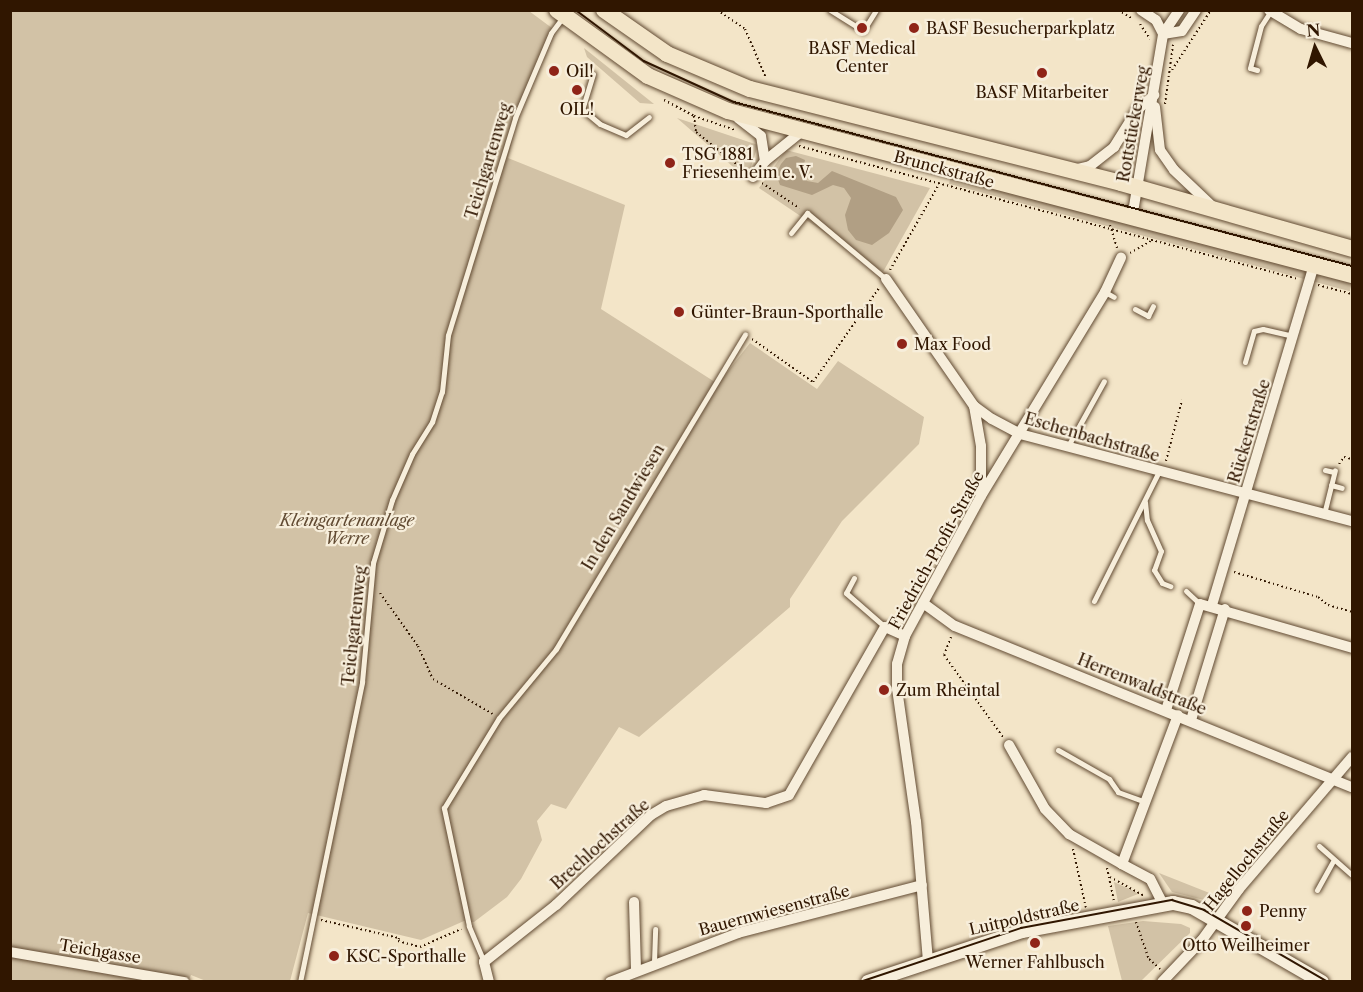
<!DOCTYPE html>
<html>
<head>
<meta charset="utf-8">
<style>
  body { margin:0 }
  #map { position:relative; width:1363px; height:992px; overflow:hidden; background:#f3e5c8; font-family:"Libre Caslon Text",serif }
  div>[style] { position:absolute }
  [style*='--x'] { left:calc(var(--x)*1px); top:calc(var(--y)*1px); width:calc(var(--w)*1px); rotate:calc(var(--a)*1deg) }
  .green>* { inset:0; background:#d2c2a6; transform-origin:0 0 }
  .water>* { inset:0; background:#b19f84 }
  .path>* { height:2px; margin-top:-1px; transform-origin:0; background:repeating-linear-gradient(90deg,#301600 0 1.5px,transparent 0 4.5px) }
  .roads { filter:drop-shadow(0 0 2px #614a32) drop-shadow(0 0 2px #614a32) }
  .lane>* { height:5px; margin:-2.5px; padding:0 2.5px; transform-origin:2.5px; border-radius:2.5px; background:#f7eedb }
  .street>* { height:10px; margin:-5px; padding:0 5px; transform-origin:5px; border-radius:5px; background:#f7eedb }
  .secondary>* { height:14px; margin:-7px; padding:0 7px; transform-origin:7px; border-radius:7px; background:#f7eedb }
  .primary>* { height:16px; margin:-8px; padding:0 8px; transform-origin:8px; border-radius:8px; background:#f3e5c8 }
  .tram>* { height:1.5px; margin:-0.75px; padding:0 0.75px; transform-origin:0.75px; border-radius:0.75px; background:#301600 }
  .dots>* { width:16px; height:16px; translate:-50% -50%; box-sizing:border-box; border:3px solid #f7eedb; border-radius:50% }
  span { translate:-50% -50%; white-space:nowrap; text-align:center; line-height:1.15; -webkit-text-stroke:4.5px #f7eedb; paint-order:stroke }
  .poi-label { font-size:16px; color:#301600 }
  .left { translate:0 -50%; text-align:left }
  .street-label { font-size:16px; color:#301600 }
  .park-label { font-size:16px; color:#614a32; font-style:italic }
  .frame { position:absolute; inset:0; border:12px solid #301600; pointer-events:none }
  .north { position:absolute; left:1285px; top:18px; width:60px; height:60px; -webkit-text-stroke:4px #f7eedb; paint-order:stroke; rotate:355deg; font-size:16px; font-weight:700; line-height:24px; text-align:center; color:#301600 }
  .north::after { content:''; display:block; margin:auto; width:21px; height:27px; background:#301600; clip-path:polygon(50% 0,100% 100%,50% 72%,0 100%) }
</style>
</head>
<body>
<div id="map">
  <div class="green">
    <div style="clip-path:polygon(10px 11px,529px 11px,556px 31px,520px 109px,508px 158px,625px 205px,601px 309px,718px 384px,750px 343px,817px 389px,838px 361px,924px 417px,919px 444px,842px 521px,790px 599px,790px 607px,639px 737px,619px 727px,566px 809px,551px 804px,537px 821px,542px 840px,521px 879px,507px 897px,474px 922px,464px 921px,421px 940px,308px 913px,290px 981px,206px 981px,191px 975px,188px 982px,11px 981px)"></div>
    <div style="clip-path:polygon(584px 48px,654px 104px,640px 103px,587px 57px)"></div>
    <div style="clip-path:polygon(677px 118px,758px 145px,747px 179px)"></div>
    <div style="clip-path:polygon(786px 150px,930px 188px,883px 272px,759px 188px)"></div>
    <div style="left:951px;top:176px;width:415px;height:8px;rotate:15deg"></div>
    <div style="clip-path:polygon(1159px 873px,1212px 894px,1208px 901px,1172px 892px)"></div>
    <div style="clip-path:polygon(1114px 882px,1134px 891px,1138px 894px,1118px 902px)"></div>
    <div style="clip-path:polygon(1143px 921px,1181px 924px,1190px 928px,1190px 933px,1141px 981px,1122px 981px,1108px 926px)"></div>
  </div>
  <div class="water">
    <div style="clip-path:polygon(796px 156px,805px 160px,802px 173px,807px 181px,818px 183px,832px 171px,896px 197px,903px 210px,889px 233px,872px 245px,856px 240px,848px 230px,845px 215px,851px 198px,844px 188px,833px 185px,812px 195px,780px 185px,776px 174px,781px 164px,786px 158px)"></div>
  </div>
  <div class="path">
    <div style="--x:717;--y:10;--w:34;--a:34"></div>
    <div style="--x:745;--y:29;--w:53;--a:66.8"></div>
    <div style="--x:1118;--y:10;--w:17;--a:31"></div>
    <div style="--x:1140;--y:24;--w:18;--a:56"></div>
    <div style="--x:1172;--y:70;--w:72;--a:-57"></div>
    <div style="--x:1135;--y:96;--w:18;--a:-63"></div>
    <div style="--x:664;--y:100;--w:34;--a:28"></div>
    <div style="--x:694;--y:116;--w:43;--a:18.9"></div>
    <div style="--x:1165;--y:104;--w:60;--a:-82.3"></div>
    <div style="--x:694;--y:116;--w:16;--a:83"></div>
    <div style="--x:696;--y:132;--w:63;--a:38.5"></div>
    <div style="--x:799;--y:146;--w:516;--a:14.92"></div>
    <div style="--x:1125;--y:170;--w:12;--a:-70"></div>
    <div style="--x:762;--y:183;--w:45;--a:34"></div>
    <div style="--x:1110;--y:225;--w:24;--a:73"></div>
    <div style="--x:1130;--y:253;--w:24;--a:-30"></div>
    <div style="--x:890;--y:270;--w:99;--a:-60.3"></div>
    <div style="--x:1318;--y:285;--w:35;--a:15"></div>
    <div style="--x:752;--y:339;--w:75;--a:35.2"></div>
    <div style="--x:813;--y:382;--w:115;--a:-54.9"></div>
    <div style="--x:1166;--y:461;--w:63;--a:-75.3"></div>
    <div style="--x:1339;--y:464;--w:9;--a:-54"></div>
    <div style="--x:1344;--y:457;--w:8;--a:14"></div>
    <div style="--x:1234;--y:572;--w:88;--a:16.6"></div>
    <div style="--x:1318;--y:597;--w:13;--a:39"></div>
    <div style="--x:1328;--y:605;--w:25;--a:16"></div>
    <div style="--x:380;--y:593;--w:65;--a:54.4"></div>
    <div style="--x:418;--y:646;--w:36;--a:66"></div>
    <div style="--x:433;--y:679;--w:69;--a:30.3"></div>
    <div style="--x:951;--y:637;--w:19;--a:111"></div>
    <div style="--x:944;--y:655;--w:101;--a:54.3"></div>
    <div style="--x:1073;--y:849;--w:60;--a:77.6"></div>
    <div style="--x:1107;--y:868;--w:34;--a:78"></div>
    <div style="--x:1110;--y:877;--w:38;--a:29"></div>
    <div style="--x:321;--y:920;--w:80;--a:13"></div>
    <div style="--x:399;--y:938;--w:3;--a:108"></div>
    <div style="--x:398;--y:941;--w:23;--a:15"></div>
    <div style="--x:420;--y:947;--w:45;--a:-23.7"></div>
    <div style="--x:1136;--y:922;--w:39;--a:71"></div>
    <div style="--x:1149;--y:959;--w:15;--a:42"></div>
  </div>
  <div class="roads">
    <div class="lane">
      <div style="--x:830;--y:10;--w:39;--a:32"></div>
      <div style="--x:863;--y:31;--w:25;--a:-58"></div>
      <div style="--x:1257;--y:70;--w:7;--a:-164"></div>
      <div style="--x:1250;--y:68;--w:43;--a:-75.3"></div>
      <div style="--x:1261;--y:26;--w:17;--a:-57"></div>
      <div style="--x:593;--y:74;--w:37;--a:107"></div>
      <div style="--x:582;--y:109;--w:23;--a:40"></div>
      <div style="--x:600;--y:124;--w:28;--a:23"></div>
      <div style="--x:626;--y:135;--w:29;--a:-38"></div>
      <div style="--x:791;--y:233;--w:26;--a:-51"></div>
      <div style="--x:807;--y:213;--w:103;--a:39.9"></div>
      <div style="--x:1105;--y:292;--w:10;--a:29"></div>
      <div style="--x:1135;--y:309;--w:15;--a:28"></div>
      <div style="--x:1148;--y:316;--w:11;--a:-63"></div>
      <div style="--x:1245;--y:362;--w:32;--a:-74"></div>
      <div style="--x:1254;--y:331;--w:9;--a:-13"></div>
      <div style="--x:1263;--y:329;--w:31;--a:13"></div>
      <div style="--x:1068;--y:446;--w:74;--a:-61"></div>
      <div style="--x:1325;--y:470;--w:9;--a:13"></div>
      <div style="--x:1331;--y:485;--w:11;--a:15"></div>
      <div style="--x:1145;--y:502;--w:18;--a:84"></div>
      <div style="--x:1147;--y:520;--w:34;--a:66"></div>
      <div style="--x:1161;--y:551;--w:20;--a:110"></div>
      <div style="--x:1154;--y:570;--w:15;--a:58"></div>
      <div style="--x:1162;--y:583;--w:9;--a:21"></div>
      <div style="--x:1324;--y:514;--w:45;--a:-76"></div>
      <div style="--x:854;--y:578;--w:17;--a:118"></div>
      <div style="--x:846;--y:593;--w:52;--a:41.1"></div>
      <div style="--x:1186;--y:591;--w:19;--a:43"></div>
      <div style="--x:1094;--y:601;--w:145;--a:-63.4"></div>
      <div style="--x:1058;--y:750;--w:59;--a:29.6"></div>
      <div style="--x:1109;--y:779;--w:16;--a:55"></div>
      <div style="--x:1118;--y:792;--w:29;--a:20"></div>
      <div style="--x:1319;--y:846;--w:44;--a:41.3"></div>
      <div style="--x:1317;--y:890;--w:33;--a:-61"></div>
      <div style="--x:484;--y:962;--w:39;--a:-113"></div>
      <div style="--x:469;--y:926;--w:121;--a:-102"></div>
      <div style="--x:444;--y:808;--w:105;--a:-58.6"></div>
      <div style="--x:499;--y:718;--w:89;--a:-50.4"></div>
      <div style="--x:556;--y:649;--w:367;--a:-59"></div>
      <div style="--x:654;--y:962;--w:33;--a:-88"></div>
      <div style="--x:300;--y:982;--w:306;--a:-78.3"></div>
      <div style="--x:362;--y:682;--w:120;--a:-84.7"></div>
      <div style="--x:373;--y:563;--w:66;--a:-73.2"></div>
      <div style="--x:392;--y:500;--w:50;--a:-66.5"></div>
      <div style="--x:412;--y:454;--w:38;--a:-58"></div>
      <div style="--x:432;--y:422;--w:32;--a:-72"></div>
      <div style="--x:442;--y:392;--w:57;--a:-84"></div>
      <div style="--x:448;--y:335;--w:227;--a:-72.8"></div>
      <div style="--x:515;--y:118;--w:92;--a:-67"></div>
      <div style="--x:551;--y:33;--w:20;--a:-53"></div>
    </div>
    <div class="street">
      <div style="--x:1141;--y:10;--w:18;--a:34"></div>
      <div style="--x:1156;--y:20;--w:16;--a:63"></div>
      <div style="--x:1269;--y:10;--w:37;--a:31"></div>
      <div style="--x:1301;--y:29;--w:53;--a:15.4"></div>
      <div style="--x:1163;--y:34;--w:19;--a:-9"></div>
      <div style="--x:1182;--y:31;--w:25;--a:-56"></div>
      <div style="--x:1155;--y:107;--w:43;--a:83.4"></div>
      <div style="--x:1160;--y:150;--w:24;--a:55"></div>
      <div style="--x:1174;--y:170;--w:55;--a:43.5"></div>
      <div style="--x:738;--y:118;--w:29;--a:38"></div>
      <div style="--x:761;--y:136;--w:25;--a:81"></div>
      <div style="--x:1077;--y:169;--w:13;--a:-13"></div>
      <div style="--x:1090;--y:166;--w:31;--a:-38"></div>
      <div style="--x:1114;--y:147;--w:44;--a:-58.1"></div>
      <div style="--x:1137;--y:110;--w:23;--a:-41"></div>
      <div style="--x:753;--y:177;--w:20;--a:-53"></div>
      <div style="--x:765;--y:161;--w:48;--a:-39"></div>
      <div style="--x:1132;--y:218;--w:187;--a:-80.4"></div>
      <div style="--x:1163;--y:34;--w:29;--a:-56"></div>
      <div style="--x:886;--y:279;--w:155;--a:55.3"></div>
      <div style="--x:974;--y:406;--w:22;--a:36"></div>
      <div style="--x:992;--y:419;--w:32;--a:28"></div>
      <div style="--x:1020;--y:434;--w:343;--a:14.7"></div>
      <div style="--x:974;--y:406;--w:41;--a:80.1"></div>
      <div style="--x:981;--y:446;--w:47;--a:90"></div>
      <div style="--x:923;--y:603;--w:39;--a:36"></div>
      <div style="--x:955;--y:626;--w:428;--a:22.1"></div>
      <div style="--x:1212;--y:605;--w:355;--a:-73.3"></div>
      <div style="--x:1166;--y:710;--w:111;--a:-72.2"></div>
      <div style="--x:1200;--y:604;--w:158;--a:16.1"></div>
      <div style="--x:1191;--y:720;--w:116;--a:-73"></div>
      <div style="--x:1009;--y:745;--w:73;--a:60.6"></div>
      <div style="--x:1045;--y:809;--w:35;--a:46"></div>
      <div style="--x:1069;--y:834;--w:61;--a:29.5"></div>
      <div style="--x:634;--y:902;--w:69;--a:88.3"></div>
      <div style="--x:1163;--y:904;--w:28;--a:-117"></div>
      <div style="--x:1150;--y:879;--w:32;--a:-152"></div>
      <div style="--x:1122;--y:864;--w:159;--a:-69.4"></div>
      <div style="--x:10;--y:952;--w:177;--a:9.8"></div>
      <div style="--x:928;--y:961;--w:140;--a:-94.9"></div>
      <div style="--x:916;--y:822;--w:134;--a:-98.1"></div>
      <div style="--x:897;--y:689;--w:25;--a:-90"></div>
      <div style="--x:897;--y:664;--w:29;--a:-74"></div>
      <div style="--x:905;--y:636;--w:159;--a:-61.5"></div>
      <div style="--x:981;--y:496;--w:239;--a:-58.7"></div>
      <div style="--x:1105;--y:292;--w:38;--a:-65"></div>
      <div style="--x:489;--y:982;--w:21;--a:-104"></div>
      <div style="--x:484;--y:962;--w:92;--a:-38.4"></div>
      <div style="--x:556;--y:905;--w:131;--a:-43.5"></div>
      <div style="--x:651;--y:815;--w:17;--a:-31"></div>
      <div style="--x:666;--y:806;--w:40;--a:-16"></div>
      <div style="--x:704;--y:795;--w:63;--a:7.4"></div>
      <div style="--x:766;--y:803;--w:24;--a:-19"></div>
      <div style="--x:789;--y:795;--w:193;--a:-60.3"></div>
      <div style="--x:885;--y:627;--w:22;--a:24"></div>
      <div style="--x:610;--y:982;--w:137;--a:-20.9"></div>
      <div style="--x:738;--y:933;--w:190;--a:-14.6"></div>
      <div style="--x:1162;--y:982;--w:58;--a:-46.4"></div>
      <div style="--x:1202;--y:940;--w:63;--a:-54"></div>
      <div style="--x:1239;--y:889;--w:174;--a:-49.4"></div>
    </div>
    <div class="secondary">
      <div style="--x:868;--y:982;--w:162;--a:-18.3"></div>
      <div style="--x:1022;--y:931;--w:154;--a:-10.5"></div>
      <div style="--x:1173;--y:903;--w:19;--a:12"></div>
      <div style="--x:1192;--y:907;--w:150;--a:30"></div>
    </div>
    <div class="primary">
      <div style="--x:557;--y:10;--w:112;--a:36"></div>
      <div style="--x:648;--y:76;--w:87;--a:23.6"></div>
      <div style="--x:728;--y:111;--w:645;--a:14.73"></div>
      <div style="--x:604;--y:10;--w:77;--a:34.9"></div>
      <div style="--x:667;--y:54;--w:90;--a:22.9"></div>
      <div style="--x:750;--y:89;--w:383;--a:14.2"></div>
      <div style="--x:1121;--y:183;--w:240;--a:15.9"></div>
    </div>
  </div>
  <div class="tram">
    <div style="--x:576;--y:10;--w:85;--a:36.9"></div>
    <div style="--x:644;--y:61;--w:99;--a:24.5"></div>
    <div style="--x:734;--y:102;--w:639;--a:14.86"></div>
    <div style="--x:860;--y:982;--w:170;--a:-18.5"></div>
    <div style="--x:1021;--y:928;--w:154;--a:-10.5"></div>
    <div style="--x:1172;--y:900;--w:34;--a:17"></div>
    <div style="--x:1204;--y:910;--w:143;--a:30.1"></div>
  </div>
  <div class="dots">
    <div style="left:862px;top:28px;background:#8f2418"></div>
    <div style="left:914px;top:28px;background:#8f2418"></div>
    <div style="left:554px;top:71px;background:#8f2418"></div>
    <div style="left:1042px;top:73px;background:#8f2418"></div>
    <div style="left:577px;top:90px;background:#8f2418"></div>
    <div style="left:670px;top:163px;background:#8f2418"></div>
    <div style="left:679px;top:312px;background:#8f2418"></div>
    <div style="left:902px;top:344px;background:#8f2418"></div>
    <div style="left:884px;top:690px;background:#8f2418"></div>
    <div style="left:1247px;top:911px;background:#8f2418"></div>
    <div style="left:1246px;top:926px;background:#8f2418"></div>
    <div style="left:1035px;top:943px;background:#8f2418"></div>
    <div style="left:334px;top:956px;background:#8f2418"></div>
  </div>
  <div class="poi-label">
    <span class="left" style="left:926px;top:28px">BASF Besucherparkplatz</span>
    <span style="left:862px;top:57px">BASF Medical<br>Center</span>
    <span class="left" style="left:566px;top:71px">Oil!</span>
    <span style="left:1042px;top:92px">BASF Mitarbeiter</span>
    <span style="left:577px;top:109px">OIL!</span>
    <span class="left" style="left:682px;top:163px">TSG 1881<br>Friesenheim e. V.</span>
    <span class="left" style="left:691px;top:312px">Günter-Braun-Sporthalle</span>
    <span class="left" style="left:914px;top:344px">Max Food</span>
    <span class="left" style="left:896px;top:690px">Zum Rheintal</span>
    <span class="left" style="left:1259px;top:911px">Penny</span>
    <span style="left:1246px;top:945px">Otto Weilheimer</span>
    <span class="left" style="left:346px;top:956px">KSC-Sporthalle</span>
    <span style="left:1035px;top:962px">Werner Fahlbusch</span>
  </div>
  <div class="street-label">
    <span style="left:1133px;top:124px;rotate:-80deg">Rottstückerweg</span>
    <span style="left:488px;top:161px;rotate:-73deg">Teichgartenweg</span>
    <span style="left:944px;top:169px;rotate:15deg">Brunckstraße</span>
    <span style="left:1249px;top:431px;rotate:-73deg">Rückertstraße</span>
    <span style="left:1092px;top:437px;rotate:16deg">Eschenbachstraße</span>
    <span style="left:623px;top:507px;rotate:-59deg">In den Sandwiesen</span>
    <span style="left:936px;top:550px;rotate:-61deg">Friedrich-Profit-Straße</span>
    <span style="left:354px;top:626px;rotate:-84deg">Teichgartenweg</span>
    <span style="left:1142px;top:684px;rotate:22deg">Herrenwaldstraße</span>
    <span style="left:600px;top:844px;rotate:-42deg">Brechlochstraße</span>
    <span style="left:1246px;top:860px;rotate:-51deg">Hagellochstraße</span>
    <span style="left:774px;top:910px;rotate:-15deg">Bauernwiesenstraße</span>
    <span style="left:1024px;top:917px;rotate:-13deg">Luitpoldstraße</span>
    <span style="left:100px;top:951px;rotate:9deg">Teichgasse</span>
  </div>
  <div class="park-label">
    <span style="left:347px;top:529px">Kleingartenanlage<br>Werre</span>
  </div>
  <div class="frame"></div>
  <div class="north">N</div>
</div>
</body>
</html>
